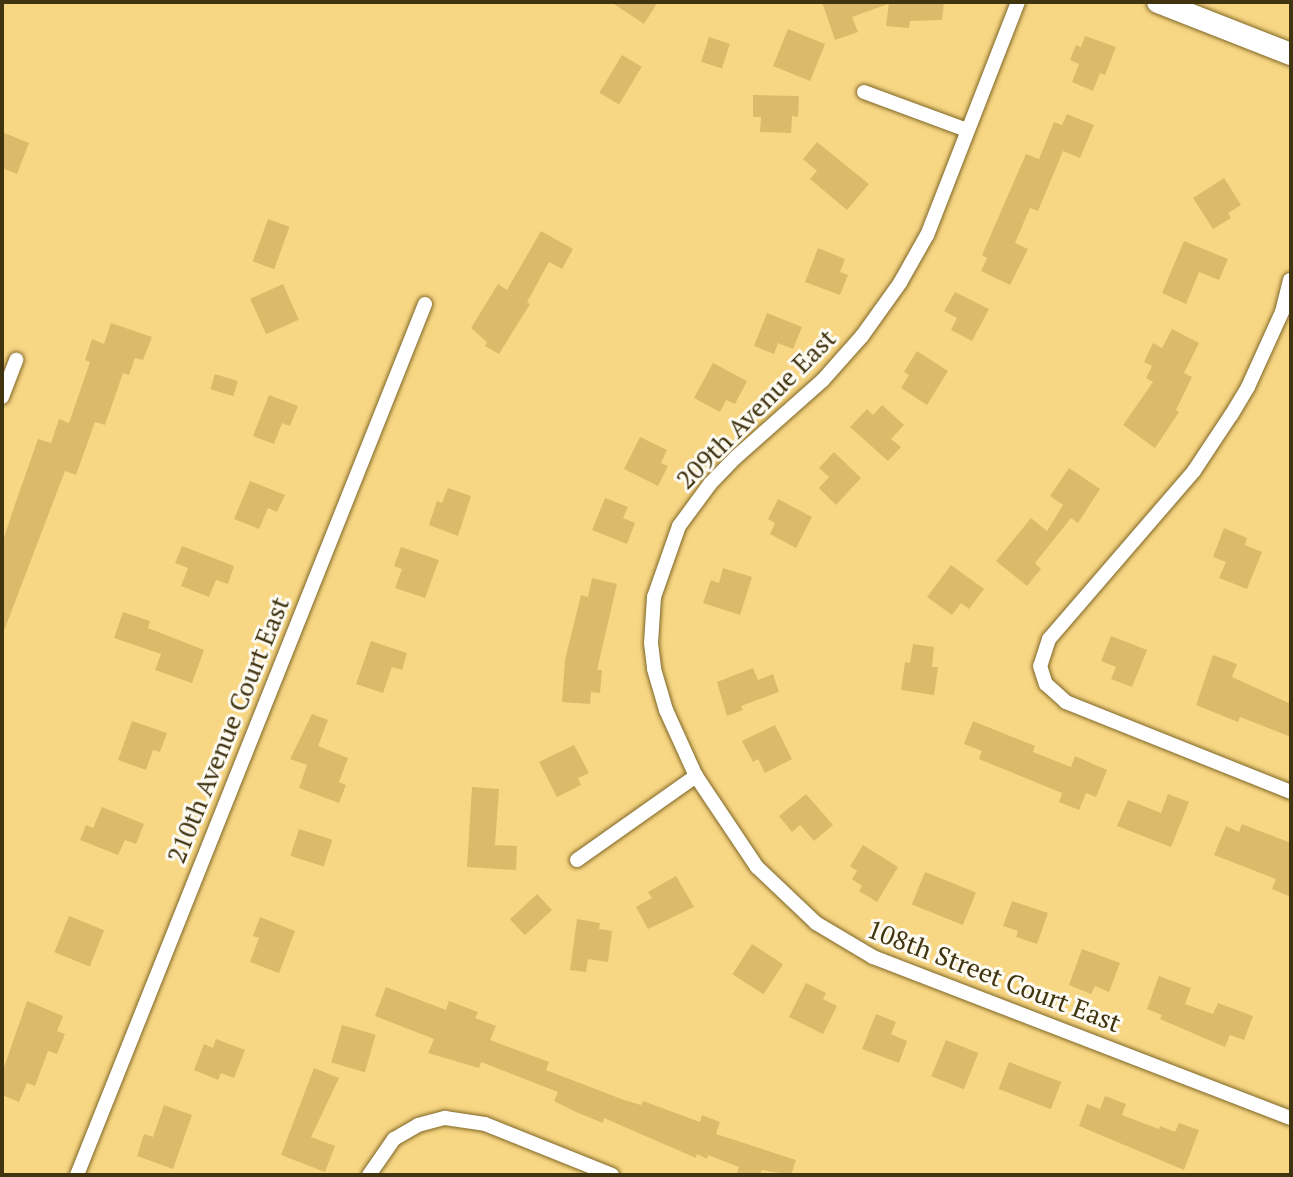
<!DOCTYPE html>
<html>
<head>
<meta charset="utf-8">
<style>
  body { margin:0 }
  #map { position:relative; width:1293px; height:1177px; overflow:hidden; background:#f8d784; font-family:"PT Serif",serif }
  div>[style] { position:absolute }
  [style*='--x'] { left:calc(var(--x)*1px); top:calc(var(--y)*1px); width:calc(var(--w)*1px); rotate:calc(var(--a)*1deg) }
  .building>* { inset:0; background:#dbbb69; transform-origin:0 0 }
  .roads { filter:drop-shadow(0 0 2px #7e6627) drop-shadow(0 0 2px #7e6627) }
  .street>* { height:14px; margin:-7px; padding:0 7px; transform-origin:7px; border-radius:7px; background:#fff }
  .secondary>* { height:22px; margin:-11px; padding:0 11px; transform-origin:11px; border-radius:11px; background:#fff }
  span { translate:-50% -50%; white-space:nowrap; text-align:center; line-height:1.15; -webkit-text-stroke:6px #fefbf3; paint-order:stroke }
  .street-label { font-size:26px; color:#403310 }
  .frame { position:absolute; inset:0; border:4px solid #403310; pointer-events:none }
</style>
</head>
<body>
<div id="map">
  <div class="building">
    <div style="clip-path:polygon(611px 2px,658px 2px,644px 24px)"></div>
    <div style="clip-path:polygon(822px 2px,888px 2px,888px 4px,852px 17px,858px 32px,835px 40px)"></div>
    <div style="clip-path:polygon(889px 2px,944px 2px,942px 20px,910px 21px,909px 28px,886px 26px)"></div>
    <div style="left:788px;top:29px;width:40px;height:40px;rotate:22deg"></div>
    <div style="clip-path:polygon(1085px 36px,1116px 47px,1105px 75px,1100px 73px,1093px 91px,1072px 82px,1079px 64px,1070px 60px,1076px 45px,1081px 47px)"></div>
    <div style="left:709px;top:37px;width:22px;height:26px;rotate:18deg"></div>
    <div style="left:622px;top:55px;width:23px;height:44px;rotate:31deg"></div>
    <div style="clip-path:polygon(753px 95px,799px 96px,798px 117px,792px 116px,791px 133px,760px 132px,761px 117px,753px 117px)"></div>
    <div style="clip-path:polygon(1067px 114px,1094px 125px,1080px 158px,1063px 151px,1038px 211px,1030px 208px,1015px 243px,1028px 249px,1010px 285px,981px 271px,987px 258px,982px 255px,1026px 154px,1039px 159px,1054px 122px,1062px 125px)"></div>
    <div style="clip-path:polygon(2px 132px,29px 143px,17px 174px,2px 168px)"></div>
    <div style="clip-path:polygon(817px 142px,869px 184px,847px 210px,810px 179px,817px 171px,803px 159px)"></div>
    <div style="clip-path:polygon(1224px 178px,1241px 205px,1228px 213px,1231px 218px,1213px 229px,1193px 198px)"></div>
    <div style="left:268px;top:219px;width:23px;height:45px;rotate:20deg"></div>
    <div style="clip-path:polygon(541px 231px,573px 249px,562px 269px,549px 262px,527px 302px,530px 304px,499px 354px,485px 346px,487px 342px,471px 328px,498px 284px,507px 290px)"></div>
    <div style="clip-path:polygon(1184px 241px,1228px 259px,1219px 280px,1199px 272px,1186px 304px,1162px 293px)"></div>
    <div style="clip-path:polygon(818px 248px,845px 259px,840px 272px,848px 275px,840px 295px,805px 282px)"></div>
    <div style="left:283px;top:284px;width:39px;height:36px;rotate:66deg"></div>
    <div style="clip-path:polygon(955px 292px,989px 309px,972px 341px,951px 330px,957px 318px,944px 311px)"></div>
    <div style="clip-path:polygon(767px 313px,802px 327px,793px 349px,778px 343px,774px 354px,754px 346px)"></div>
    <div style="clip-path:polygon(111px 323px,152px 337px,143px 360px,135px 358px,129px 375px,123px 373px,105px 425px,95px 422px,76px 475px,65px 471px,2px 636px,2px 544px,13px 510px,38px 439px,51px 443px,59px 419px,69px 423px,90px 362px,85px 360px,92px 339px,104px 344px)"></div>
    <div style="clip-path:polygon(1172px 329px,1199px 343px,1184px 373px,1192px 377px,1176px 410px,1179px 412px,1155px 448px,1123px 425px,1153px 382px,1146px 378px,1152px 366px,1144px 362px,1153px 343px,1162px 348px)"></div>
    <div style="clip-path:polygon(917px 351px,948px 371px,927px 405px,901px 388px,909px 375px,904px 372px)"></div>
    <div style="clip-path:polygon(713px 363px,747px 381px,735px 404px,726px 400px,720px 412px,694px 398px)"></div>
    <div style="left:215px;top:374px;width:24px;height:16px;rotate:17deg"></div>
    <div style="clip-path:polygon(269px 395px,298px 406px,290px 426px,282px 423px,274px 444px,253px 436px)"></div>
    <div style="clip-path:polygon(882px 405px,904px 425px,891px 439px,901px 447px,888px 461px,850px 427px,867px 409px,873px 415px)"></div>
    <div style="clip-path:polygon(640px 437px,667px 450px,661px 463px,668px 466px,658px 486px,624px 469px)"></div>
    <div style="clip-path:polygon(834px 452px,861px 478px,836px 505px,819px 488px,829px 477px,819px 468px)"></div>
    <div style="clip-path:polygon(1069px 468px,1100px 489px,1078px 523px,1071px 518px,1035px 563px,1041px 569px,1027px 586px,996px 561px,1031px 518px,1047px 531px,1063px 505px,1050px 496px)"></div>
    <div style="clip-path:polygon(250px 481px,285px 495px,277px 512px,268px 508px,259px 529px,234px 519px)"></div>
    <div style="clip-path:polygon(448px 488px,471px 496px,458px 536px,429px 525px,437px 501px,442px 503px)"></div>
    <div style="clip-path:polygon(605px 498px,628px 507px,623px 518px,635px 523px,627px 544px,592px 530px)"></div>
    <div style="clip-path:polygon(778px 499px,812px 517px,796px 548px,770px 534px,775px 523px,768px 519px)"></div>
    <div style="clip-path:polygon(1224px 528px,1247px 538px,1245px 545px,1262px 552px,1247px 589px,1219px 578px,1226px 562px,1213px 557px)"></div>
    <div style="clip-path:polygon(182px 546px,234px 566px,228px 584px,216px 580px,209px 597px,181px 586px,188px 568px,175px 563px)"></div>
    <div style="clip-path:polygon(401px 547px,439px 560px,425px 598px,395px 588px,402px 569px,394px 566px)"></div>
    <div style="clip-path:polygon(951px 565px,984px 589px,969px 609px,961px 603px,952px 615px,927px 597px)"></div>
    <div style="clip-path:polygon(723px 568px,752px 577px,740px 615px,703px 603px,711px 580px,719px 583px)"></div>
    <div style="clip-path:polygon(592px 578px,617px 584px,597px 670px,602px 670px,600px 693px,591px 692px,590px 704px,562px 702px,565px 660px,581px 595px,588px 597px)"></div>
    <div style="clip-path:polygon(123px 612px,150px 621px,148px 628px,204px 650px,192px 683px,155px 670px,161px 654px,114px 638px)"></div>
    <div style="clip-path:polygon(1111px 636px,1147px 650px,1132px 687px,1111px 679px,1116px 667px,1101px 661px)"></div>
    <div style="clip-path:polygon(371px 641px,407px 653px,402px 670px,392px 667px,383px 693px,356px 684px)"></div>
    <div style="clip-path:polygon(913px 644px,934px 647px,932px 667px,938px 667px,934px 695px,901px 690px,905px 662px,910px 663px)"></div>
    <div style="clip-path:polygon(1213px 655px,1237px 664px,1232px 677px,1291px 704px,1291px 737px,1240px 717px,1238px 722px,1196px 705px)"></div>
    <div style="clip-path:polygon(753px 668px,758px 680px,773px 674px,779px 692px,741px 706px,743px 710px,727px 716px,717px 682px)"></div>
    <div style="clip-path:polygon(312px 714px,328px 720px,318px 746px,348px 758px,339px 782px,346px 785px,339px 803px,299px 788px,307px 765px,290px 759px)"></div>
    <div style="clip-path:polygon(132px 721px,167px 733px,160px 752px,153px 750px,146px 770px,118px 760px)"></div>
    <div style="clip-path:polygon(973px 721px,1035px 746px,1033px 752px,1071px 767px,1075px 756px,1107px 770px,1096px 797px,1086px 793px,1079px 810px,1059px 802px,1062px 793px,979px 759px,982px 751px,964px 744px)"></div>
    <div style="clip-path:polygon(775px 725px,792px 759px,765px 773px,758px 759px,753px 762px,742px 741px)"></div>
    <div style="clip-path:polygon(574px 745px,589px 773px,578px 778px,581px 785px,557px 797px,539px 762px)"></div>
    <div style="clip-path:polygon(472px 787px,499px 789px,495px 845px,517px 846px,516px 870px,467px 867px)"></div>
    <div style="clip-path:polygon(806px 794px,833px 825px,814px 841px,800px 825px,792px 832px,779px 816px)"></div>
    <div style="clip-path:polygon(1168px 794px,1189px 802px,1171px 847px,1117px 826px,1128px 800px,1161px 813px)"></div>
    <div style="clip-path:polygon(102px 807px,144px 824px,136px 844px,125px 840px,118px 855px,80px 840px,86px 825px,93px 828px)"></div>
    <div style="clip-path:polygon(1242px 824px,1291px 843px,1291px 897px,1272px 889px,1276px 879px,1214px 855px,1226px 826px,1239px 832px)"></div>
    <div style="left:299px;top:829px;width:35px;height:28px;rotate:18deg"></div>
    <div style="clip-path:polygon(863px 845px,898px 867px,877px 902px,859px 891px,862px 886px,852px 879px,857px 871px,850px 866px)"></div>
    <div style="left:925px;top:872px;width:55px;height:35px;rotate:22deg"></div>
    <div style="clip-path:polygon(676px 876px,694px 907px,648px 929px,636px 907px,652px 898px,648px 892px)"></div>
    <div style="left:537px;top:894px;width:22px;height:37px;rotate:47deg"></div>
    <div style="clip-path:polygon(1012px 901px,1048px 913px,1037px 944px,1016px 937px,1018px 931px,1003px 926px)"></div>
    <div style="left:69px;top:916px;width:38px;height:39px;rotate:22deg"></div>
    <div style="clip-path:polygon(260px 917px,295px 931px,279px 973px,250px 962px,259px 938px,253px 936px)"></div>
    <div style="clip-path:polygon(577px 919px,600px 923px,599px 929px,612px 931px,608px 962px,588px 959px,586px 972px,570px 970px)"></div>
    <div style="left:752px;top:944px;width:37px;height:36px;rotate:33deg"></div>
    <div style="clip-path:polygon(1082px 949px,1120px 963px,1109px 992px,1095px 986px,1091px 994px,1069px 985px)"></div>
    <div style="clip-path:polygon(1159px 976px,1191px 988px,1185px 1004px,1213px 1014px,1218px 1003px,1253px 1016px,1244px 1040px,1230px 1035px,1225px 1047px,1160px 1019px,1162px 1015px,1147px 1009px)"></div>
    <div style="clip-path:polygon(806px 983px,826px 993px,823px 999px,837px 1006px,823px 1034px,789px 1017px)"></div>
    <div style="clip-path:polygon(386px 987px,446px 1010px,449px 1001px,478px 1012px,475px 1018px,496px 1026px,490px 1040px,549px 1062px,546px 1070px,624px 1100px,641px 1105px,643px 1101px,700px 1122px,702px 1115px,720px 1122px,716px 1134px,796px 1160px,791px 1175px,762px 1170px,760px 1175px,736px 1175px,739px 1167px,708px 1155px,707px 1159px,697px 1154px,696px 1158px,604px 1118px,603px 1123px,576px 1112px,554px 1101px,558px 1092px,481px 1062px,479px 1068px,428px 1053px,434px 1039px,375px 1016px)"></div>
    <div style="clip-path:polygon(27px 1001px,63px 1016px,57px 1031px,65px 1034px,57px 1054px,48px 1051px,35px 1086px,27px 1083px,19px 1102px,2px 1095px,2px 1073px)"></div>
    <div style="clip-path:polygon(876px 1014px,896px 1022px,891px 1034px,907px 1041px,899px 1063px,862px 1049px)"></div>
    <div style="left:342px;top:1025px;width:35px;height:39px;rotate:16deg"></div>
    <div style="clip-path:polygon(216px 1039px,245px 1050px,234px 1078px,221px 1073px,218px 1080px,194px 1070px,204px 1044px,213px 1048px)"></div>
    <div style="left:946px;top:1040px;width:35px;height:39px;rotate:22deg"></div>
    <div style="left:1009px;top:1062px;width:56px;height:29px;rotate:21deg"></div>
    <div style="clip-path:polygon(314px 1068px,339px 1078px,311px 1137px,335px 1146px,325px 1172px,281px 1155px)"></div>
    <div style="clip-path:polygon(1105px 1096px,1126px 1104px,1122px 1115px,1159px 1129px,1160px 1126px,1175px 1132px,1179px 1123px,1199px 1130px,1184px 1170px,1079px 1126px,1087px 1104px,1100px 1109px)"></div>
    <div style="clip-path:polygon(164px 1105px,192px 1115px,173px 1169px,137px 1156px,144px 1134px,153px 1137px)"></div>
  </div>
  <div class="roads">
    <div class="street">
      <div style="--x:1018;--y:2;--w:250;--a:111.3"></div>
      <div style="--x:927;--y:235;--w:55;--a:119.4"></div>
      <div style="--x:900;--y:283;--w:65;--a:125.6"></div>
      <div style="--x:862;--y:336;--w:59;--a:131.6"></div>
      <div style="--x:823;--y:380;--w:118;--a:138.4"></div>
      <div style="--x:735;--y:458;--w:36;--a:134"></div>
      <div style="--x:710;--y:484;--w:52;--a:126.4"></div>
      <div style="--x:679;--y:526;--w:75;--a:109.4"></div>
      <div style="--x:654;--y:597;--w:46;--a:93.7"></div>
      <div style="--x:651;--y:643;--w:26;--a:83"></div>
      <div style="--x:654;--y:669;--w:43;--a:73.7"></div>
      <div style="--x:666;--y:710;--w:72;--a:65.6"></div>
      <div style="--x:696;--y:776;--w:110;--a:56.2"></div>
      <div style="--x:757;--y:867;--w:81;--a:43.5"></div>
      <div style="--x:816;--y:923;--w:66;--a:30.8"></div>
      <div style="--x:873;--y:957;--w:448;--a:21.1"></div>
      <div style="--x:864;--y:92;--w:110;--a:20.3"></div>
      <div style="--x:1290;--y:280;--w:33;--a:104"></div>
      <div style="--x:1282;--y:312;--w:82;--a:114.4"></div>
      <div style="--x:1248;--y:387;--w:33;--a:121"></div>
      <div style="--x:1231;--y:415;--w:67;--a:123.5"></div>
      <div style="--x:1194;--y:471;--w:222;--a:130.8"></div>
      <div style="--x:1049;--y:639;--w:28;--a:108"></div>
      <div style="--x:1040;--y:666;--w:19;--a:72"></div>
      <div style="--x:1046;--y:684;--w:27;--a:42"></div>
      <div style="--x:1066;--y:702;--w:242;--a:21.8"></div>
      <div style="--x:2;--y:397;--w:40;--a:-69"></div>
      <div style="--x:577;--y:860;--w:146;--a:-35.2"></div>
      <div style="--x:77;--y:1175;--w:938;--a:-68.22"></div>
      <div style="--x:369;--y:1175;--w:44;--a:-55.2"></div>
      <div style="--x:394;--y:1139;--w:28;--a:-30"></div>
      <div style="--x:418;--y:1125;--w:28;--a:-15"></div>
      <div style="--x:445;--y:1118;--w:40;--a:8.5"></div>
      <div style="--x:485;--y:1124;--w:137;--a:21.9"></div>
    </div>
    <div class="secondary">
      <div style="--x:1158;--y:2;--w:143;--a:21.4"></div>
    </div>
  </div>
  <div class="street-label">
    <span style="left:756px;top:409px;rotate:-45deg">209th Avenue East</span>
    <span style="left:228px;top:730px;rotate:-68deg">210th Avenue Court East</span>
    <span style="left:994px;top:976px;rotate:21deg">108th Street Court East</span>
  </div>
  <div class="frame"></div>
</div>
</body>
</html>
